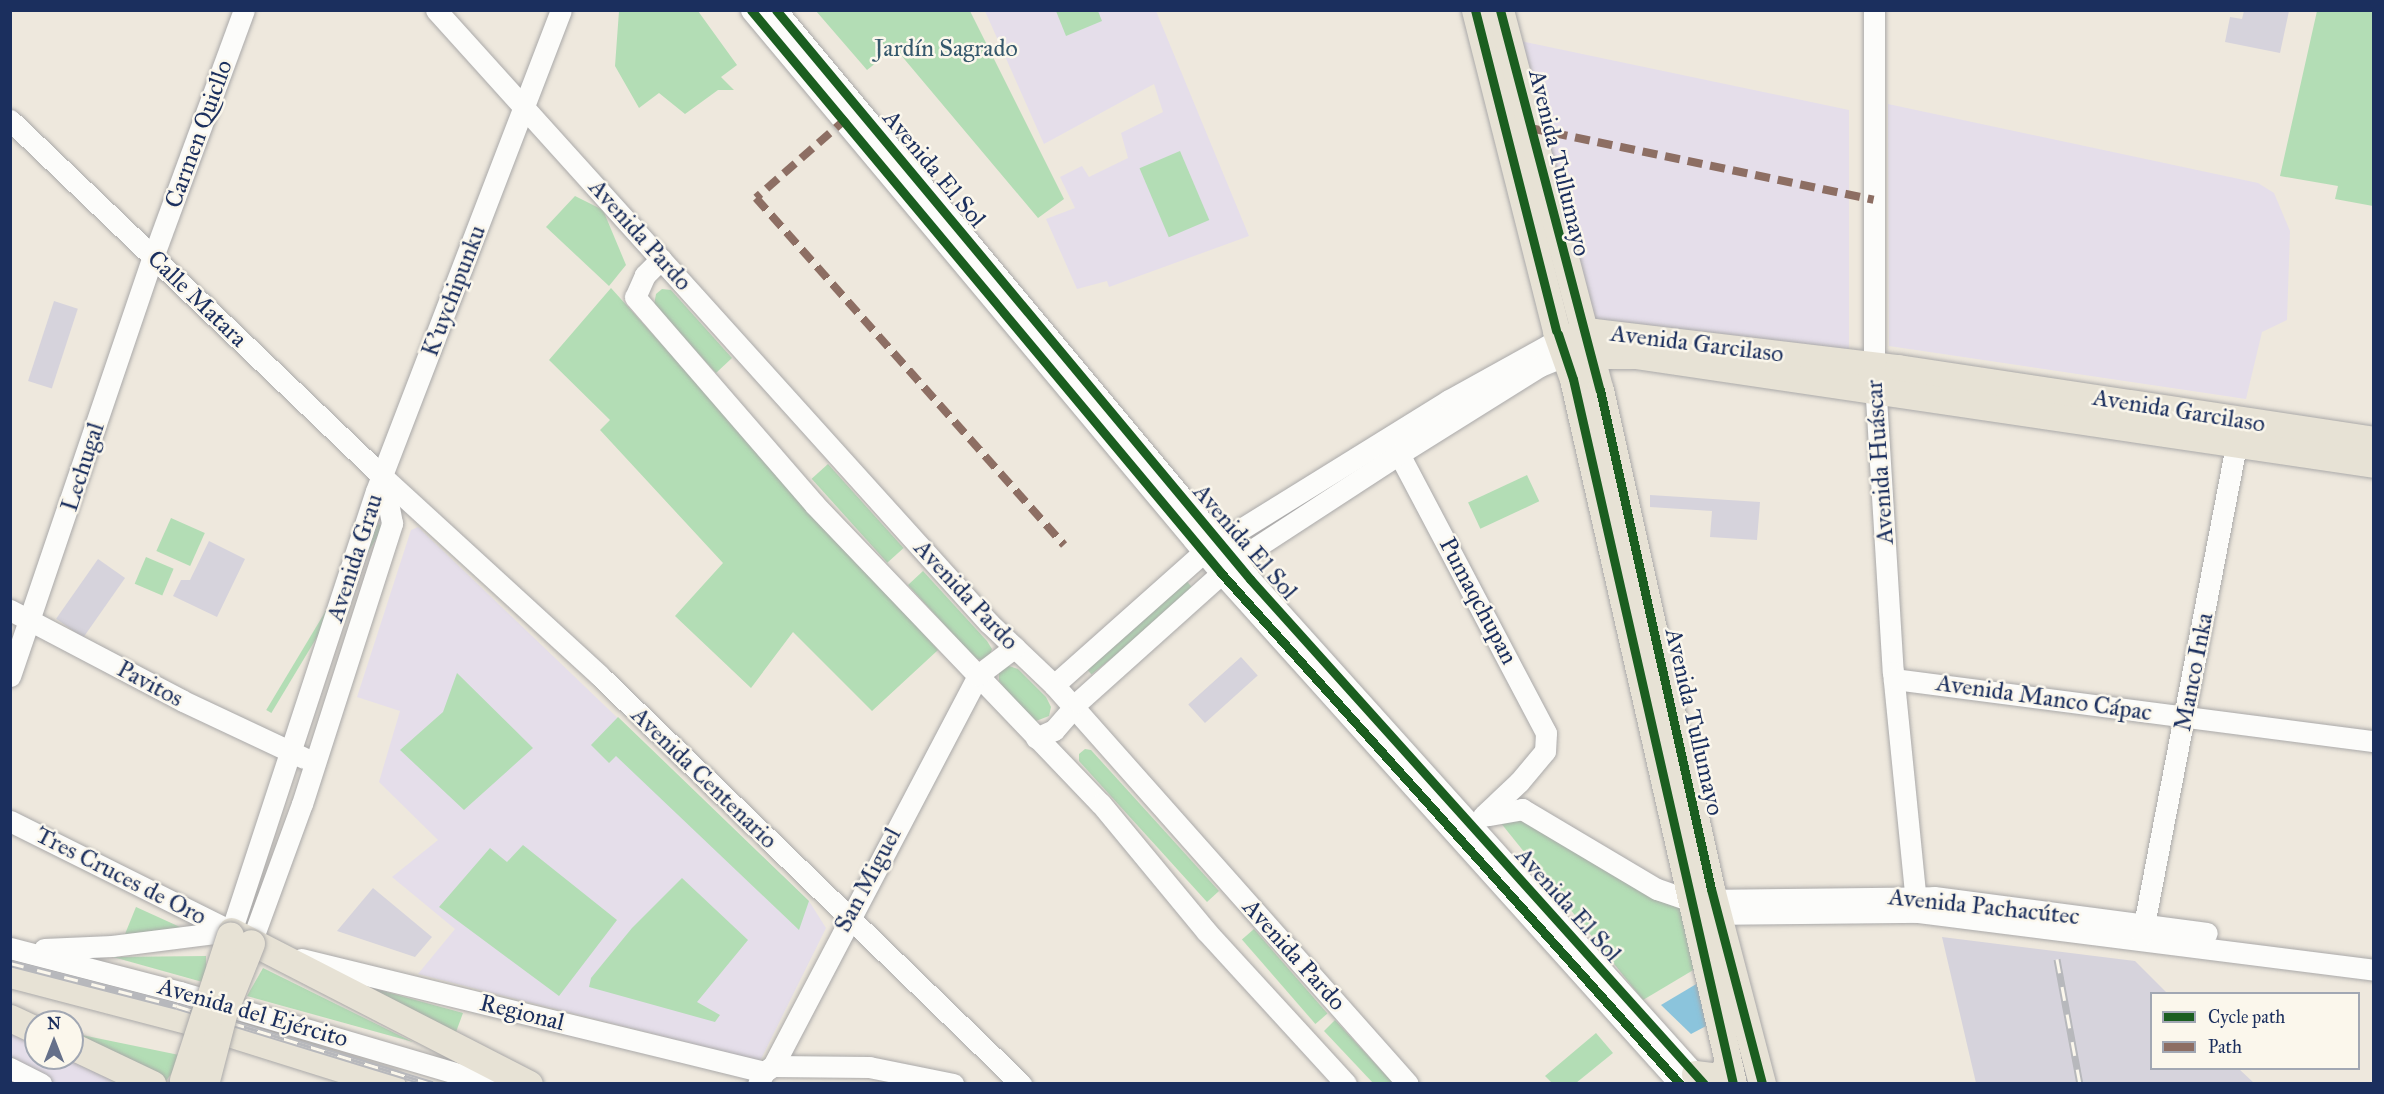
<!DOCTYPE html>
<html>
<head>
<meta charset="utf-8">
<style>
  body { margin:0 }
  #map { position:relative; width:2384px; height:1094px; overflow:hidden; background:#eee8dd; font-family:"IM FELL Great Primer",serif }
  div>[style] { position:absolute }
  [style*='--x'] { left:calc(var(--x)*1px); top:calc(var(--y)*1px); width:calc(var(--w)*1px); rotate:calc(var(--a)*1deg) }
  .built>* { inset:0; background:#e5deea }
  .industrial>* { inset:0; background:#d6d3dc; transform-origin:0 0 }
  .green>* { inset:0; background:#b3ddb5; transform-origin:0 0 }
  .water>* { inset:0; background:#8bc4dc }
  .roads { filter:drop-shadow(0 0 2px #aaa9a9) drop-shadow(0 0 2px #aaa9a9) }
  .minor>* { height:21px; margin:-10.5px; padding:0 10.5px; transform-origin:10.5px; border-radius:10.5px; background:#fcfcfa }
  .major>* { height:27px; margin:-13.5px; padding:0 13.5px; transform-origin:13.5px; border-radius:13.5px; background:#e7e2d5 }
  .rail>* { height:7px; margin-top:-3.5px; transform-origin:0; background:repeating-linear-gradient(90deg,#fbf7ec 0 14px,#b7b8bc 0 28px); box-sizing:border-box; border-block:2px solid #b7b8bc }
  .bridges { filter:drop-shadow(0 0 2px #aaa9a9) drop-shadow(0 0 2px #aaa9a9) }
  .major-bridge>* { height:27px; margin:-13.5px; padding:0 13.5px; transform-origin:13.5px; border-radius:13.5px; background:#e7e2d5 }
  .quiet>* { height:8px; margin-top:-4px; transform-origin:0; background:repeating-linear-gradient(90deg,#8d6e63 0 15px,transparent 0 23px) }
  .cycleway>* { height:9px; margin:-4.5px; padding:0 4.5px; transform-origin:4.5px; border-radius:4.5px; background:#1b5e20 }
  span { translate:-50% -50%; white-space:nowrap; text-align:center; line-height:1.15; -webkit-text-stroke:5px #fbf7ec; paint-order:stroke }
  .park-label { font-size:24px; color:#35586c }
  .street-label { font-size:24px; color:#1b2f5e }
  .frame { position:absolute; inset:0; border:12px solid #1b2f5e; pointer-events:none }
  .legend { position:absolute; left:2150px; top:992px; width:210px; height:78px; box-sizing:border-box; background:#fbf7ec; border:2px solid #a1a7b3; margin:0; padding:8px 10px; list-style:none; font-size:18px; color:#1b2f5e }
  .legend li { display:flex; align-items:center; gap:12px; height:30px }
  .legend b { width:30px; border:2px solid #a1a7b3 }
  .north { position:absolute; left:24px; top:1010px; width:60px; height:60px; box-sizing:border-box; background:#fbf7ec; border:2px solid #a1a7b3; border-radius:50%; rotate:0deg; font-size:16px; font-weight:700; line-height:24px; text-align:center; color:#1b2f5e }
  .north::after { content:''; display:block; margin:auto; width:21px; height:27px; background:#65708a; clip-path:polygon(50% 0,100% 100%,50% 72%,0 100%) }
</style>
</head>
<body>
<div id="map">
  <div class="built">
    <div style="clip-path:polygon(985px 11px,1156px 11px,1249px 236px,1109px 287px,1107px 281px,1077px 289px,1046px 219px,1075px 208px,1060px 177px,1082px 166px,1089px 177px,1128px 158px,1121px 133px,1163px 112px,1154px 84px,1044px 144px)"></div>
    <div style="clip-path:polygon(1516px 40px,1849px 110px,1849px 352px,1594px 320px)"></div>
    <div style="clip-path:polygon(1888px 104px,2258px 183px,2274px 193px,2290px 231px,2287px 320px,2262px 332px,2246px 399px,1889px 346px)"></div>
    <div style="clip-path:polygon(418px 527px,809px 901px,826px 928px,760px 1061px,418px 974px,455px 929px,392px 877px,438px 840px,379px 782px,400px 711px,357px 697px,411px 530px)"></div>
    <div style="clip-path:polygon(10px 1028px,36px 1040px,36px 1058px,72px 1058px,111px 1075px,111px 1083px,11px 1083px)"></div>
  </div>
  <div class="industrial">
    <div style="clip-path:polygon(2244px 11px,2289px 11px,2280px 53px,2225px 42px,2230px 17px,2242px 19px)"></div>
    <div style="left:54px;top:301px;width:25px;height:84px;rotate:18deg"></div>
    <div style="clip-path:polygon(1650px 495px,1760px 502px,1757px 540px,1710px 537px,1712px 511px,1650px 507px)"></div>
    <div style="clip-path:polygon(209px 541px,245px 559px,217px 617px,173px 596px,181px 580px,190px 580px)"></div>
    <div style="left:98px;top:559px;width:33px;height:73px;rotate:35deg"></div>
    <div style="left:1241px;top:657px;width:25px;height:71px;rotate:48deg"></div>
    <div style="clip-path:polygon(373px 888px,432px 937px,415px 957px,337px 931px)"></div>
    <div style="clip-path:polygon(1942px 937px,2135px 961px,2167px 993px,2152px 994px,2152px 1068px,2239px 1069px,2254px 1083px,1976px 1083px)"></div>
  </div>
  <div class="green">
    <div style="clip-path:polygon(619px 11px,698px 11px,737px 65px,721px 77px,734px 90px,718px 90px,685px 114px,659px 93px,639px 108px,615px 66px)"></div>
    <div style="clip-path:polygon(816px 11px,970px 11px,1064px 199px,1038px 218px,895px 48px,867px 70px)"></div>
    <div style="clip-path:polygon(1056px 11px,1098px 11px,1102px 21px,1066px 36px)"></div>
    <div style="clip-path:polygon(2317px 11px,2373px 11px,2373px 206px,2335px 199px,2338px 186px,2280px 176px)"></div>
    <div style="left:1180px;top:151px;width:75px;height:44px;rotate:67deg"></div>
    <div style="clip-path:polygon(575px 196px,603px 210px,626px 265px,609px 286px,546px 227px)"></div>
    <div style="clip-path:polygon(611px 288px,938px 650px,872px 711px,793px 632px,751px 688px,675px 616px,723px 563px,600px 430px,610px 420px,549px 360px)"></div>
    <div style="clip-path:polygon(662px 289px,671px 290px,732px 358px,716px 373px,654px 305px,656px 294px)"></div>
    <div style="left:828px;top:464px;width:113px;height:22px;rotate:48deg"></div>
    <div style="left:1527px;top:475px;width:29px;height:65px;rotate:65deg"></div>
    <div style="left:171px;top:518px;width:37px;height:36px;rotate:24deg"></div>
    <div style="left:378px;top:524px;width:6px;height:217px;rotate:31deg"></div>
    <div style="left:146px;top:557px;width:30px;height:29px;rotate:23deg"></div>
    <div style="clip-path:polygon(923px 571px,987px 641px,992px 649px,988px 660px,976px 659px,908px 585px)"></div>
    <div style="left:1186px;top:580px;width:14px;height:133px;rotate:51deg"></div>
    <div style="clip-path:polygon(1009px 666px,1018px 669px,1046px 697px,1051px 707px,1049px 716px,1036px 721px,1025px 715px,999px 681px,999px 668px)"></div>
    <div style="clip-path:polygon(457px 673px,533px 748px,464px 810px,400px 750px,443px 712px)"></div>
    <div style="clip-path:polygon(618px 717px,809px 901px,799px 930px,616px 756px,609px 763px,591px 745px)"></div>
    <div style="clip-path:polygon(1085px 749px,1091px 750px,1219px 891px,1207px 902px,1079px 761px,1079px 754px)"></div>
    <div style="clip-path:polygon(1507px 813px,1606px 863px,1686px 912px,1700px 966px,1643px 1000px,1496px 817px)"></div>
    <div style="clip-path:polygon(523px 845px,617px 920px,559px 996px,439px 907px,490px 848px,507px 862px)"></div>
    <div style="clip-path:polygon(682px 878px,748px 940px,697px 1002px,720px 1015px,715px 1022px,589px 987px,591px 978px,632px 928px)"></div>
    <div style="clip-path:polygon(136px 907px,191px 932px,125px 934px)"></div>
    <div style="left:1254px;top:929px;width:112px;height:16px;rotate:49deg"></div>
    <div style="clip-path:polygon(206px 956px,206px 983px,113px 957px)"></div>
    <div style="clip-path:polygon(263px 968px,413px 1042px,247px 996px)"></div>
    <div style="clip-path:polygon(368px 987px,463px 1013px,456px 1032px)"></div>
    <div style="clip-path:polygon(1335px 1020px,1393px 1083px,1373px 1083px,1324px 1031px)"></div>
    <div style="clip-path:polygon(72px 1033px,184px 1056px,166px 1081px,72px 1038px)"></div>
    <div style="clip-path:polygon(1596px 1033px,1613px 1053px,1576px 1083px,1552px 1083px,1545px 1076px)"></div>
  </div>
  <div class="water">
    <div style="clip-path:polygon(1698px 983px,1708px 1025px,1691px 1034px,1661px 1005px)"></div>
  </div>
  <div class="roads">
    <div class="minor">
      <div style="--x:436;--y:10;--w:826;--a:47.95"></div>
      <div style="--x:989;--y:623;--w:90;--a:43.6"></div>
      <div style="--x:1054;--y:685;--w:533;--a:48.42"></div>
      <div style="--x:751;--y:10;--w:733;--a:50.14"></div>
      <div style="--x:1221;--y:573;--w:687;--a:48.07"></div>
      <div style="--x:776;--y:10;--w:741;--a:50.2"></div>
      <div style="--x:1250;--y:579;--w:679;--a:48.04"></div>
      <div style="--x:1874;--y:10;--w:355;--a:90"></div>
      <div style="--x:1874;--y:365;--w:308;--a:86.5"></div>
      <div style="--x:1893;--y:672;--w:241;--a:84.3"></div>
      <div style="--x:10;--y:120;--w:516;--a:43.74"></div>
      <div style="--x:383;--y:477;--w:293;--a:42.5"></div>
      <div style="--x:599;--y:675;--w:588;--a:44.1"></div>
      <div style="--x:661;--y:259;--w:23;--a:135"></div>
      <div style="--x:645;--y:275;--w:24;--a:114"></div>
      <div style="--x:635;--y:297;--w:274;--a:49.1"></div>
      <div style="--x:814;--y:504;--w:415;--a:46.3"></div>
      <div style="--x:1101;--y:804;--w:165;--a:50.4"></div>
      <div style="--x:1206;--y:931;--w:207;--a:47.5"></div>
      <div style="--x:1399;--y:454;--w:315;--a:62.2"></div>
      <div style="--x:1546;--y:733;--w:18;--a:93"></div>
      <div style="--x:1545;--y:751;--w:40;--a:130"></div>
      <div style="--x:1519;--y:782;--w:48;--a:136.7"></div>
      <div style="--x:10;--y:610;--w:195;--a:27.7"></div>
      <div style="--x:183;--y:701;--w:134;--a:25.2"></div>
      <div style="--x:10;--y:676;--w:443;--a:-71.2"></div>
      <div style="--x:153;--y:257;--w:263;--a:-69.8"></div>
      <div style="--x:1894;--y:679;--w:484;--a:7.4"></div>
      <div style="--x:1054;--y:685;--w:200;--a:-41.6"></div>
      <div style="--x:1204;--y:552;--w:288;--a:-31.8"></div>
      <div style="--x:1449;--y:400;--w:126;--a:-29"></div>
      <div style="--x:1036;--y:738;--w:20;--a:-24"></div>
      <div style="--x:1054;--y:730;--w:37;--a:-49"></div>
      <div style="--x:1078;--y:702;--w:211;--a:-41.9"></div>
      <div style="--x:1235;--y:561;--w:196;--a:-33.1"></div>
      <div style="--x:1399;--y:454;--w:166;--a:-32"></div>
      <div style="--x:1540;--y:366;--w:27;--a:-22"></div>
      <div style="--x:1483;--y:816;--w:40;--a:-10"></div>
      <div style="--x:1522;--y:809;--w:157;--a:30.7"></div>
      <div style="--x:1657;--y:889;--w:34;--a:19"></div>
      <div style="--x:1689;--y:900;--w:27;--a:31"></div>
      <div style="--x:1712;--y:914;--w:205;--a:-0.6"></div>
      <div style="--x:1917;--y:912;--w:461;--a:7.2"></div>
      <div style="--x:10;--y:821;--w:247;--a:26.5"></div>
      <div style="--x:1700;--y:900;--w:234;--a:-0.7"></div>
      <div style="--x:1934;--y:897;--w:275;--a:7.5"></div>
      <div style="--x:230;--y:935;--w:467;--a:-71.8"></div>
      <div style="--x:376;--y:491;--w:515;--a:-68.96"></div>
      <div style="--x:2142;--y:935;--w:514;--a:-79.13"></div>
      <div style="--x:251;--y:943;--w:148;--a:-69.9"></div>
      <div style="--x:302;--y:804;--w:295;--a:-72.2"></div>
      <div style="--x:392;--y:523;--w:47;--a:-101.1"></div>
      <div style="--x:10;--y:948;--w:176;--a:14.5"></div>
      <div style="--x:180;--y:992;--w:326;--a:16.4"></div>
      <div style="--x:44;--y:949;--w:68;--a:-2.5"></div>
      <div style="--x:112;--y:946;--w:119;--a:-7.2"></div>
      <div style="--x:301;--y:959;--w:477;--a:13.7"></div>
      <div style="--x:773;--y:1066;--w:96;--a:0.6"></div>
      <div style="--x:869;--y:1067;--w:86;--a:11.4"></div>
      <div style="--x:10;--y:1068;--w:35;--a:27"></div>
      <div style="--x:758;--y:1084;--w:13;--a:-63"></div>
      <div style="--x:764;--y:1072;--w:11;--a:-34"></div>
      <div style="--x:773;--y:1066;--w:441;--a:-62.3"></div>
      <div style="--x:978;--y:675;--w:46;--a:-37.1"></div>
    </div>
    <div class="major">
      <div style="--x:1475;--y:10;--w:331;--a:75.8"></div>
      <div style="--x:1556;--y:331;--w:51;--a:70.5"></div>
      <div style="--x:1573;--y:379;--w:723;--a:77.21"></div>
      <div style="--x:1500;--y:10;--w:393;--a:75.3"></div>
      <div style="--x:1600;--y:390;--w:511;--a:77.46"></div>
      <div style="--x:1711;--y:889;--w:202;--a:75.3"></div>
      <div style="--x:1567;--y:337;--w:27;--a:-10"></div>
      <div style="--x:1594;--y:332;--w:306;--a:6.8"></div>
      <div style="--x:1898;--y:368;--w:481;--a:8.6"></div>
      <div style="--x:1573;--y:355;--w:62;--a:0"></div>
      <div style="--x:1635;--y:355;--w:747;--a:8.39"></div>
      <div style="--x:231;--y:931;--w:335;--a:27.2"></div>
      <div style="--x:10;--y:974;--w:190;--a:14.6"></div>
      <div style="--x:194;--y:1022;--w:207;--a:17.5"></div>
      <div style="--x:10;--y:1018;--w:29;--a:25"></div>
      <div style="--x:72;--y:1046;--w:89;--a:25.4"></div>
      <div style="--x:1695;--y:1074;--w:24;--a:7"></div>
      <div style="--x:1719;--y:1077;--w:14;--a:-56"></div>
    </div>
  </div>
  <div class="rail">
    <div style="--x:2057;--y:959;--w:127;--a:79.6"></div>
    <div style="--x:10;--y:963;--w:172;--a:14.4"></div>
    <div style="--x:177;--y:1006;--w:267;--a:17"></div>
  </div>
  <div class="bridges">
    <div class="major-bridge">
      <div style="--x:183;--y:1080;--w:152;--a:-72"></div>
      <div style="--x:205;--y:1084;--w:75;--a:-75.4"></div>
      <div style="--x:224;--y:1011;--w:73;--a:-68.3"></div>
    </div>
  </div>
  <div class="quiet">
    <div style="--x:847;--y:118;--w:121;--a:138.7"></div>
    <div style="--x:756;--y:198;--w:464;--a:48.4"></div>
    <div style="--x:1530;--y:128;--w:351;--a:11.8"></div>
  </div>
  <div class="cycleway">
    <div style="--x:751;--y:10;--w:733;--a:50.14"></div>
    <div style="--x:1221;--y:573;--w:687;--a:48.07"></div>
    <div style="--x:776;--y:10;--w:741;--a:50.2"></div>
    <div style="--x:1250;--y:579;--w:679;--a:48.04"></div>
    <div style="--x:1475;--y:10;--w:331;--a:75.8"></div>
    <div style="--x:1500;--y:10;--w:393;--a:75.3"></div>
    <div style="--x:1600;--y:390;--w:511;--a:77.46"></div>
    <div style="--x:1711;--y:889;--w:202;--a:75.3"></div>
    <div style="--x:1558;--y:334;--w:47;--a:71.6"></div>
    <div style="--x:1573;--y:379;--w:723;--a:77.21"></div>
  </div>
  <div class="park-label">
    <span style="left:946px;top:49px">Jardín Sagrado</span>
  </div>
  <div class="street-label">
    <span style="left:199px;top:134px;rotate:-70deg">Carmen Quicllo</span>
    <span style="left:1559px;top:163px;rotate:76deg">Avenida Tullumayo</span>
    <span style="left:934px;top:169px;rotate:50deg">Avenida El Sol</span>
    <span style="left:640px;top:235px;rotate:48deg">Avenida Pardo</span>
    <span style="left:454px;top:291px;rotate:-69deg">K'uychipunku</span>
    <span style="left:197px;top:299px;rotate:44deg">Calle Matara</span>
    <span style="left:1697px;top:344px;rotate:7deg">Avenida Garcilaso</span>
    <span style="left:2179px;top:411px;rotate:9deg">Avenida Garcilaso</span>
    <span style="left:1880px;top:462px;rotate:-94deg">Avenida Huáscar</span>
    <span style="left:83px;top:467px;rotate:-72deg">Lechugal</span>
    <span style="left:1245px;top:542px;rotate:49deg">Avenida El Sol</span>
    <span style="left:355px;top:558px;rotate:-72deg">Avenida Grau</span>
    <span style="left:966px;top:595px;rotate:47deg">Avenida Pardo</span>
    <span style="left:1478px;top:601px;rotate:62deg">Pumaqchupan</span>
    <span style="left:2194px;top:672px;rotate:-79deg">Manco Inka</span>
    <span style="left:150px;top:684px;rotate:28deg">Pavitos</span>
    <span style="left:2044px;top:698px;rotate:8deg">Avenida Manco Cápac</span>
    <span style="left:1694px;top:722px;rotate:77deg">Avenida Tullumayo</span>
    <span style="left:704px;top:778px;rotate:44deg">Avenida Centenario</span>
    <span style="left:121px;top:876px;rotate:27deg">Tres Cruces de Oro</span>
    <span style="left:868px;top:880px;rotate:-62deg">San Miguel</span>
    <span style="left:1568px;top:905px;rotate:48deg">Avenida El Sol</span>
    <span style="left:1984px;top:907px;rotate:6deg">Avenida Pachacútec</span>
    <span style="left:1294px;top:955px;rotate:48deg">Avenida Pardo</span>
    <span style="left:253px;top:1013px;rotate:16deg">Avenida del Ejército</span>
    <span style="left:522px;top:1013px;rotate:14deg">Regional</span>
  </div>
  <div class="frame"></div>
  <ul class="legend">
  <li><b style="height:8px;background:#1b5e20"></b>Cycle path</li>
  <li><b style="height:8px;background:#8d6e63"></b>Path</li>
  </ul>
  <div class="north">N</div>
</div>
</body>
</html>
